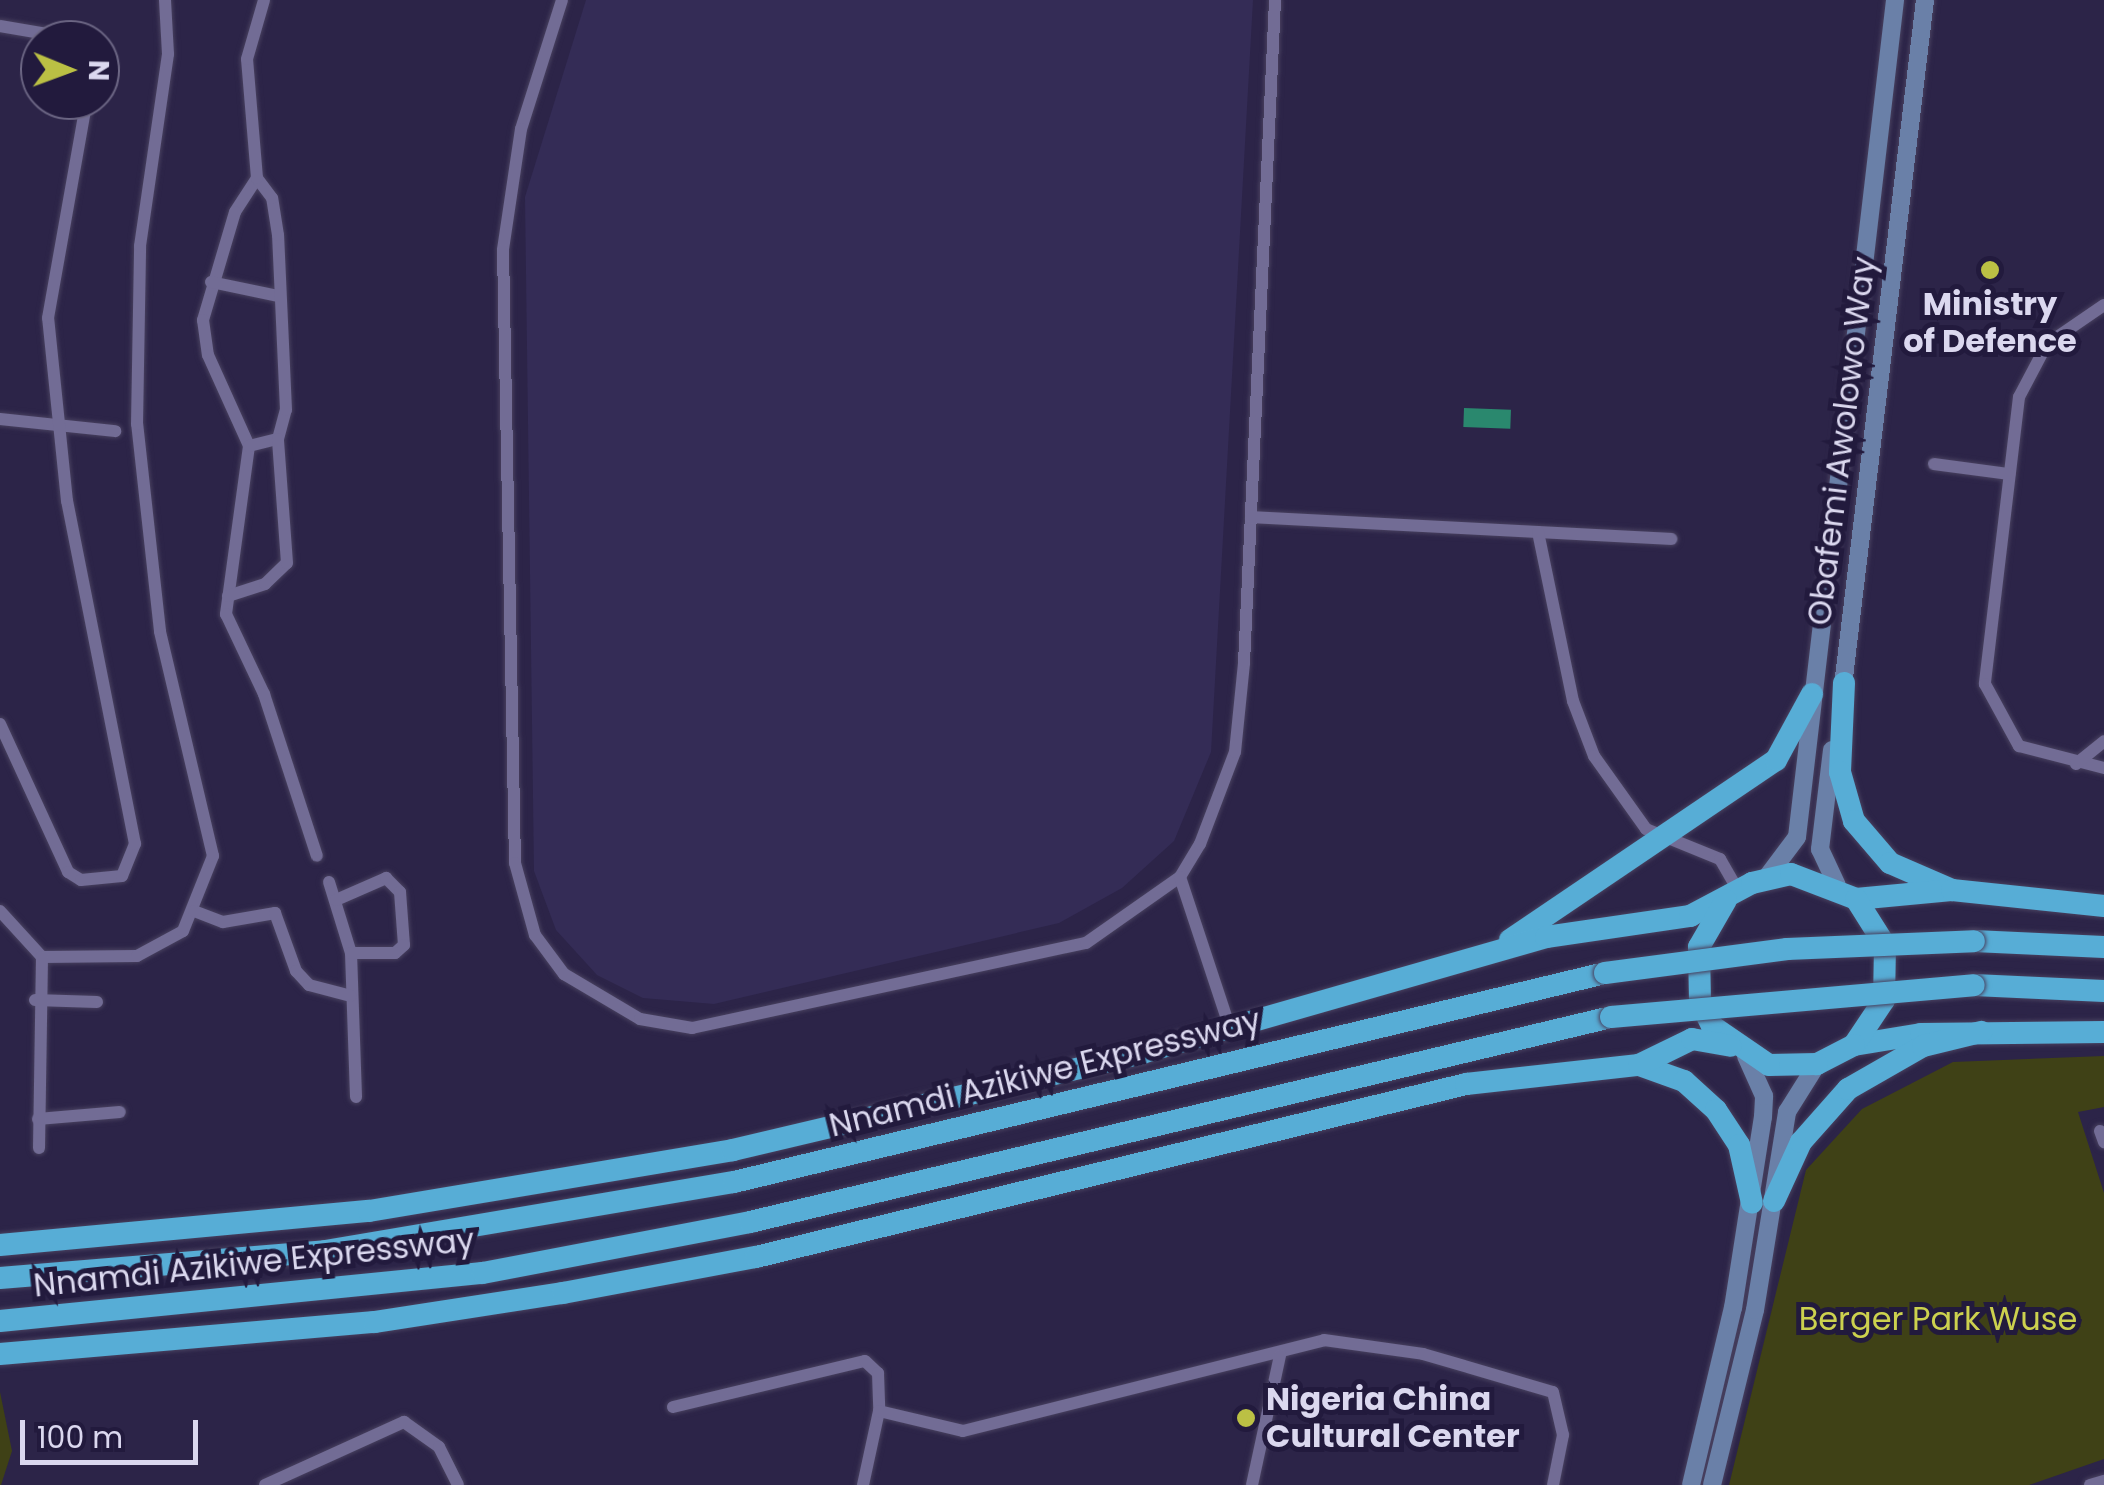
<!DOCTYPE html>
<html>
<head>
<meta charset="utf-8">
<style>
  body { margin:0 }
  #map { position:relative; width:2104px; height:1485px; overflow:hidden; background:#2c2448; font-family:Poppins,sans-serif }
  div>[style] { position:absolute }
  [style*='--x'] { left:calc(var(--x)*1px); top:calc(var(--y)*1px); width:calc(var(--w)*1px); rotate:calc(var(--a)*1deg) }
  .built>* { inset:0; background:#342c56 }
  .green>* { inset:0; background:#3f4116 }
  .water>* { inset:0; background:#2a886e; transform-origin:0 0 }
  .roads { filter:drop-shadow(0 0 2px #48415f) drop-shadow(0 0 2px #48415f) }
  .street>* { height:12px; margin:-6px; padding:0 6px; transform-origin:6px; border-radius:6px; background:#726c95 }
  .secondary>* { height:18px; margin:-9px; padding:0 9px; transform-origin:9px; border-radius:9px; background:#6a80a8 }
  .highway>* { height:22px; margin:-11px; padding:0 11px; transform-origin:11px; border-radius:11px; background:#57add6 }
  .bridges { filter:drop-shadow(0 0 2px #48415f) drop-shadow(0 0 2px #48415f) }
  .highway-bridge>* { height:22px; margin:-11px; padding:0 11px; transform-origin:11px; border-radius:11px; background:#57add6 }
  .dots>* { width:28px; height:28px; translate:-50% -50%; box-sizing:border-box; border:5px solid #221a3d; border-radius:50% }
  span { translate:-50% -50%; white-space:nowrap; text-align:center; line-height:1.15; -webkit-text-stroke:10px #221a3d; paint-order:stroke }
  .poi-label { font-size:32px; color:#dbd8ef; font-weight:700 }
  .left { translate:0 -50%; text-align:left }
  .street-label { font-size:32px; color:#dbd8ef }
  .park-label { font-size:32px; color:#ccd14e }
  .north { position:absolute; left:20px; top:20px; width:100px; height:100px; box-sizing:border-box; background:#221a3d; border:2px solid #6c6684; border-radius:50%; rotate:91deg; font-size:28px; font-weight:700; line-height:40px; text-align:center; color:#dbd8ef }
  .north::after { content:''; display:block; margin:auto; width:35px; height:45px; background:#bbc044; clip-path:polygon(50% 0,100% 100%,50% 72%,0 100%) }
  .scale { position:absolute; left:20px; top:1420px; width:178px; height:45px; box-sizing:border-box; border:5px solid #dbd8ef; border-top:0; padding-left:12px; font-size:30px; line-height:35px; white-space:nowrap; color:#dbd8ef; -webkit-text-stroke:8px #221a3d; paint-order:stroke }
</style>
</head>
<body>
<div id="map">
  <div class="built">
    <div style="clip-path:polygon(586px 0,1253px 0,1211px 752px,1174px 841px,1122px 888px,1059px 923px,714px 1004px,643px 998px,597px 975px,556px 930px,534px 871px,525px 197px)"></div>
  </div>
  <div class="green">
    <div style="clip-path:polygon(2104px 1056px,2104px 1107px,2078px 1112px,2104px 1193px,2104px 1459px,2029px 1485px,1729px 1485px,1806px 1170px,1862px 1109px,1953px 1062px)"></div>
    <div style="clip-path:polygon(0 1392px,12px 1451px,1px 1485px,0 1485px)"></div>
  </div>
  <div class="water">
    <div style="left:1464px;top:408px;width:47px;height:19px;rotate:2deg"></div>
  </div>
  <div class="roads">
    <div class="street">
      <div style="--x:562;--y:0;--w:135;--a:107.6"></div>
      <div style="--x:521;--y:129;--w:122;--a:98.5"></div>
      <div style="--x:503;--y:250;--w:613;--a:88.88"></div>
      <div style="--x:515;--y:863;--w:75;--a:74.5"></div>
      <div style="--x:535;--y:935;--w:49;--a:53.4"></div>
      <div style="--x:564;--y:974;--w:88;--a:30.6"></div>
      <div style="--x:640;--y:1019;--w:53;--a:9.8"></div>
      <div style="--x:692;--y:1028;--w:403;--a:-12.2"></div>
      <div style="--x:1086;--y:943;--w:115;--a:-35.1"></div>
      <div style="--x:1180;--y:877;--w:39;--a:-59"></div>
      <div style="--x:1200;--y:844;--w:98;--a:-69.2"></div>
      <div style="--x:1235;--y:752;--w:89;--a:-84.2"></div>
      <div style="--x:1244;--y:663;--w:664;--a:-87.32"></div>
      <div style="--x:0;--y:26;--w:83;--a:9.7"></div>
      <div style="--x:257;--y:178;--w:40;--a:122.9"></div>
      <div style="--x:235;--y:212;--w:113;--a:106.5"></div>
      <div style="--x:203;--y:320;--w:35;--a:82"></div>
      <div style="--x:208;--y:355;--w:100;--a:65.7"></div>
      <div style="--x:249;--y:446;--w:170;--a:97.8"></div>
      <div style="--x:226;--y:614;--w:89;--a:64.6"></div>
      <div style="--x:264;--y:694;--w:170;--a:71.9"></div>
      <div style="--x:211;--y:282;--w:68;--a:11.8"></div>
      <div style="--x:2104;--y:305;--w:69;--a:145.6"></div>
      <div style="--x:2047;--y:344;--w:60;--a:117.8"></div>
      <div style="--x:2019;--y:397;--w:289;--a:96.8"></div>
      <div style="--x:1985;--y:684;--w:71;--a:61.3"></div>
      <div style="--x:2019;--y:746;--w:88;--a:14.5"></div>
      <div style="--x:0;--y:419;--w:116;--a:6"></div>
      <div style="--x:249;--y:446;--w:30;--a:-14"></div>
      <div style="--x:278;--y:439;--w:30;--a:-75"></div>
      <div style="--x:286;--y:410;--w:175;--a:-92.6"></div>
      <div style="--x:278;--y:235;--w:37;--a:-99"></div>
      <div style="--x:272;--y:198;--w:25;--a:-127"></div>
      <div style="--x:257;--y:178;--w:119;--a:-94.8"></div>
      <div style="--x:247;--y:59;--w:61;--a:-73.9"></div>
      <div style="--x:1934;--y:464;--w:76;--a:7.6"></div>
      <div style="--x:1251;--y:517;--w:421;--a:3"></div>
      <div style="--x:1538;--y:532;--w:173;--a:78.3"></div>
      <div style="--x:1573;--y:701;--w:59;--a:69.1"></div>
      <div style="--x:1594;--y:756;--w:90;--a:54.5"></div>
      <div style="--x:1646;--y:829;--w:80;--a:22.1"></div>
      <div style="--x:1720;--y:859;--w:36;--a:60"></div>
      <div style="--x:228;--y:596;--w:39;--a:-18"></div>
      <div style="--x:265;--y:584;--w:30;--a:-44"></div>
      <div style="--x:287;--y:563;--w:124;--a:-94.2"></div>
      <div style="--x:0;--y:724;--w:163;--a:65.3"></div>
      <div style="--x:68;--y:872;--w:15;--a:32"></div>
      <div style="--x:81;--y:880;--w:41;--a:-5.6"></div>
      <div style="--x:122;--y:876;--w:35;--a:-68"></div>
      <div style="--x:135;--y:844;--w:350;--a:-101.2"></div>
      <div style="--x:67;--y:501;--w:184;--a:-95.9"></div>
      <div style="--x:48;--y:318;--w:221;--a:-79.9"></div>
      <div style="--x:2076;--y:764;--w:36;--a:-39"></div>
      <div style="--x:1180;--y:877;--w:159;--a:71.7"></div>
      <div style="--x:329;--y:882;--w:74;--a:72.8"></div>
      <div style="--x:351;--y:953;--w:144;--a:88"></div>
      <div style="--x:336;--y:900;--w:55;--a:-23.7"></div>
      <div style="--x:386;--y:878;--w:20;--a:45"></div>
      <div style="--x:400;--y:892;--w:53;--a:85.7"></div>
      <div style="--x:404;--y:945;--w:12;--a:138"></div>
      <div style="--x:395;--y:953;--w:44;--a:180"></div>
      <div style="--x:0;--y:911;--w:62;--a:47.6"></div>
      <div style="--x:42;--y:957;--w:95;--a:-0.6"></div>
      <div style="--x:137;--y:956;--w:52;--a:-28.5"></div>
      <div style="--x:183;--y:931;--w:81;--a:-68.2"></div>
      <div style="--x:213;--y:856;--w:231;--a:-103.3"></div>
      <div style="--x:160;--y:631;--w:208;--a:-96.3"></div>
      <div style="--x:137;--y:424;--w:178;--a:-89"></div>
      <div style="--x:140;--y:246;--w:194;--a:-81.7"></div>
      <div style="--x:168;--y:54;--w:54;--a:-93.2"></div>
      <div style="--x:194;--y:911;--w:31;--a:21"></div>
      <div style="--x:223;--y:922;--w:53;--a:-9.8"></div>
      <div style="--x:275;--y:913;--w:62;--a:70.1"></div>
      <div style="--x:296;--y:971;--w:19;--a:47"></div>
      <div style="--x:309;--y:985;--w:43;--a:14.7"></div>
      <div style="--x:35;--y:1000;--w:62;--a:1.8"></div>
      <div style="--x:38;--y:1119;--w:82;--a:-4.9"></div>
      <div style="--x:2100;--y:1131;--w:12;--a:70"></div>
      <div style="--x:39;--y:1148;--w:191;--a:-89.1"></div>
      <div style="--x:673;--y:1407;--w:197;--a:-13.5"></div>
      <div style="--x:865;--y:1361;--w:18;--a:43"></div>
      <div style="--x:878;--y:1373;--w:38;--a:88"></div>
      <div style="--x:879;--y:1411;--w:76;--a:102.2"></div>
      <div style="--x:879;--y:1411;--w:86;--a:13.4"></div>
      <div style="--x:963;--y:1431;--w:372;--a:-14.1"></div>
      <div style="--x:1324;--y:1340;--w:100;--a:8"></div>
      <div style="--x:1423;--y:1354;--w:135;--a:16.3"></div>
      <div style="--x:1553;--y:1392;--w:44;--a:76.9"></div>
      <div style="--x:1563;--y:1435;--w:51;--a:101.3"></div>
      <div style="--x:265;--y:1485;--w:153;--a:-24.4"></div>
      <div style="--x:404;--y:1422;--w:43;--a:35.5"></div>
      <div style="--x:439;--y:1447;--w:42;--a:63.4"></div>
      <div style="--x:1252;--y:1485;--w:133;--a:-77.8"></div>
      <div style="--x:2090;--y:1485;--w:15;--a:-16"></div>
    </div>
    <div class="secondary">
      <div style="--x:1842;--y:694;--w:699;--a:-83.18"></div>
      <div style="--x:1832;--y:750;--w:100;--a:96.9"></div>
      <div style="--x:1820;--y:849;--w:40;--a:65"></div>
      <div style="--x:1767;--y:877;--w:50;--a:-53.1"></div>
      <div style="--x:1797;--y:837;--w:843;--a:-83.32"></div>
      <div style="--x:1691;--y:1485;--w:182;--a:-76.7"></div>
      <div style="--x:1733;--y:1308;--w:193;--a:-81.1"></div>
      <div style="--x:1763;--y:1117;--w:21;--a:-87"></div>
      <div style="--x:1764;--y:1096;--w:44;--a:-114.2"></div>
      <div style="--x:1712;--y:1485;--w:180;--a:-76.2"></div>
      <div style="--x:1755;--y:1310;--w:201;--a:-80.8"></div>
      <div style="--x:1787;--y:1112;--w:57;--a:-58"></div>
    </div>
    <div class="highway">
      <div style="--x:1844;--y:683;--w:89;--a:92.6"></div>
      <div style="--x:1840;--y:772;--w:51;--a:74.1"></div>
      <div style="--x:1854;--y:821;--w:55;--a:49.4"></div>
      <div style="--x:1890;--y:863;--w:68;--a:23.5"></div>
      <div style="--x:1856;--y:899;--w:96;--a:-5.4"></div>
      <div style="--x:1952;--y:890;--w:153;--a:6"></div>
      <div style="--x:1510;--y:940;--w:321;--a:-34.1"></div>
      <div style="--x:1776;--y:760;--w:75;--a:-61.4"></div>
      <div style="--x:1974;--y:941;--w:130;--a:2.6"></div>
      <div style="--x:1974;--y:985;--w:130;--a:2.6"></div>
      <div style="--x:1854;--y:1045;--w:68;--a:-9.3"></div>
      <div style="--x:1921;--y:1034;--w:183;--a:-0.6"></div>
      <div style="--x:1639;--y:1065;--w:48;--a:19.6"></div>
      <div style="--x:1684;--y:1081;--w:43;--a:42.2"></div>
      <div style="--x:1716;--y:1110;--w:42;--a:56.7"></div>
      <div style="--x:1739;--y:1145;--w:59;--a:77.4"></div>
      <div style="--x:1774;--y:1201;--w:65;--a:-65.4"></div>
      <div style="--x:1801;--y:1142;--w:71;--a:-48.4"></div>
      <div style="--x:1848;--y:1089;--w:86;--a:-29.8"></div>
      <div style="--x:1923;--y:1046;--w:60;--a:-13.6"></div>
      <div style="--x:0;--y:1245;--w:371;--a:-5.3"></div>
      <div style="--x:369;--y:1211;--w:369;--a:-9.5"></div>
      <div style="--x:733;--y:1150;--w:420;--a:-13.3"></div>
      <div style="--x:1142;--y:1053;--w:420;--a:-16"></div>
      <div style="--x:1546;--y:937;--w:146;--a:-8.3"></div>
      <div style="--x:1690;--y:916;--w:70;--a:-28"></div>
      <div style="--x:1752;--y:883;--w:40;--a:-13"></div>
      <div style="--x:1791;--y:874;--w:70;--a:21"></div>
      <div style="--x:1856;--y:899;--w:54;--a:57.8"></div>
      <div style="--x:1885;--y:945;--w:55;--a:91"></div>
      <div style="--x:1884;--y:1000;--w:54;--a:123.7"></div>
      <div style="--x:1854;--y:1045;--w:42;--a:152.8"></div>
      <div style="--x:1817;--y:1064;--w:48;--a:178.8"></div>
      <div style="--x:1769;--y:1065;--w:69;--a:-145.6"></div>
      <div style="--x:1712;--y:1026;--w:28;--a:-116"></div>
      <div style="--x:1700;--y:1001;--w:54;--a:-91.1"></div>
      <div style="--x:1699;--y:947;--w:54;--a:-60.1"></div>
      <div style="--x:0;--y:1278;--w:326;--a:-4.7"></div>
      <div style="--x:325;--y:1251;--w:415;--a:-9.6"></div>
      <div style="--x:734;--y:1182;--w:896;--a:-13.49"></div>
      <div style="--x:0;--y:1321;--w:485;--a:-5.7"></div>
      <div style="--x:483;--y:1273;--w:272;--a:-10.8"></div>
      <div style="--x:750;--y:1222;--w:885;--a:-13.39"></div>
      <div style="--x:0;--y:1354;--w:376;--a:-4.9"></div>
      <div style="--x:375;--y:1322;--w:190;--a:-8.8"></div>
      <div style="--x:563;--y:1293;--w:196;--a:-10.6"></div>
      <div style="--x:756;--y:1257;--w:731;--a:-13.69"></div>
      <div style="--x:1466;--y:1084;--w:174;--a:-6.3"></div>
      <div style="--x:1639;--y:1065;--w:59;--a:-26.1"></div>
      <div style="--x:1692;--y:1039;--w:39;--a:10"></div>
    </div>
  </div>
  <div class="bridges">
    <div class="highway-bridge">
      <div style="--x:1605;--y:973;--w:184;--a:-7.5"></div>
      <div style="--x:1787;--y:949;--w:187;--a:-2.4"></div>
      <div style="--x:1611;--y:1017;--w:364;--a:-5"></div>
    </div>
  </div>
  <div class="dots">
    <div style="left:1990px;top:270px;background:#bbc044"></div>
    <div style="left:1246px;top:1418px;background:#bbc044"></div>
  </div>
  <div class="poi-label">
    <span style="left:1990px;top:323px">Ministry<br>of Defence</span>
    <span class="left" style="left:1266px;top:1418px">Nigeria China<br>Cultural Center</span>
  </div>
  <div class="street-label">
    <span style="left:1842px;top:441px;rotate:-83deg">Obafemi Awolowo Way</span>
    <span style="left:1045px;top:1073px;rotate:-14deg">Nnamdi Azikiwe Expressway</span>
    <span style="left:254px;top:1263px;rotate:-6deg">Nnamdi Azikiwe Expressway</span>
  </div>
  <div class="park-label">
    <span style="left:1938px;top:1319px">Berger Park Wuse</span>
  </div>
  <div class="north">N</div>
  <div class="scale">100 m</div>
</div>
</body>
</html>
